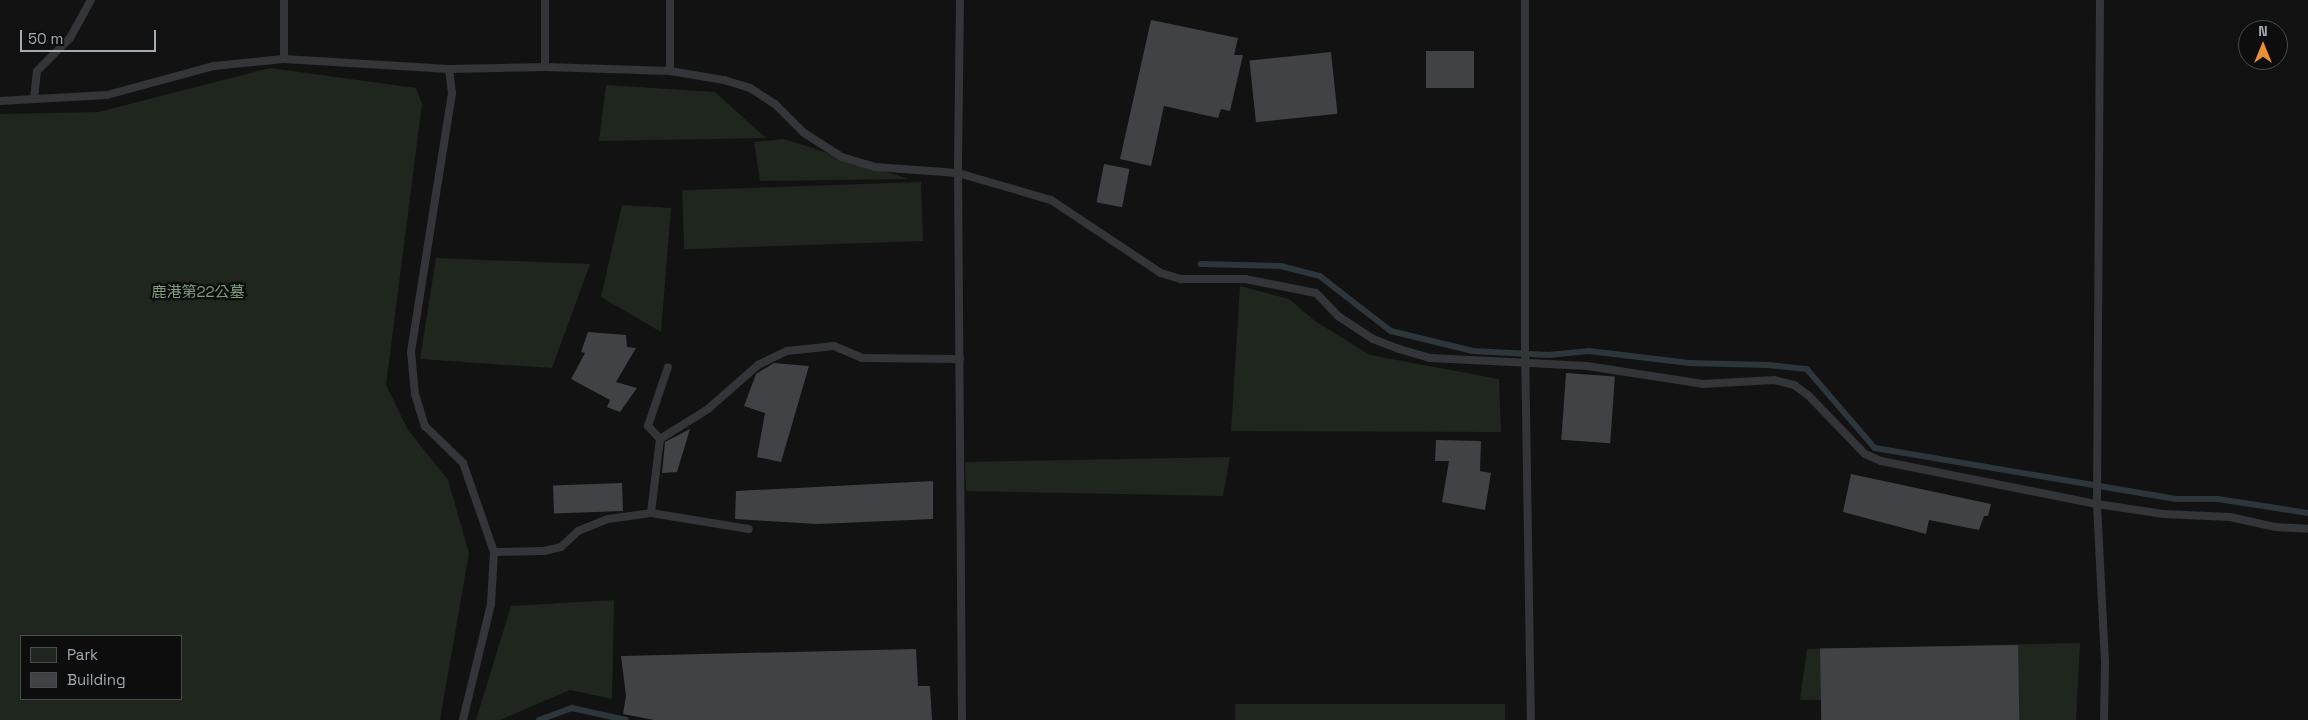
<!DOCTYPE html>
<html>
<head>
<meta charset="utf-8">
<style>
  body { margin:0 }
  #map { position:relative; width:2308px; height:720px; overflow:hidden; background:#121213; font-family:"Space Grotesk","Noto Sans TC",sans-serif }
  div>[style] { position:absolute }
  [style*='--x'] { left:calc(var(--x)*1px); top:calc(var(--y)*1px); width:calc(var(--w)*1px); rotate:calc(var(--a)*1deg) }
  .green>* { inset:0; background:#1e261e; transform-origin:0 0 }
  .stream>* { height:5.5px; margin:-2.75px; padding:0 2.75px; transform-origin:2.75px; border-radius:2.75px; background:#2c363b }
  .building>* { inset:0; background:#414246; transform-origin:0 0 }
  .lane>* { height:8px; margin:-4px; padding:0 4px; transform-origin:4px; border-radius:4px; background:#333538 }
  span { translate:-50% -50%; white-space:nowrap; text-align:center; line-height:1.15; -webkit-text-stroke:4.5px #0d0d0e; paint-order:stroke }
  .park-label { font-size:15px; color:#7e9e7c }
  .legend { position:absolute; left:20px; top:635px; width:162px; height:65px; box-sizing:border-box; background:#0d0d0e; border:1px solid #494c50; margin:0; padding:6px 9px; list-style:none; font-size:15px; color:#a4abb3 }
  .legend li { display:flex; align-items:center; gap:10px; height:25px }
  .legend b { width:25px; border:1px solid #494c50 }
  .north { position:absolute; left:2238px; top:20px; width:50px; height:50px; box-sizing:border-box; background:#0d0d0e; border:1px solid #494c50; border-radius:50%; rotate:0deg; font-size:14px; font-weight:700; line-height:20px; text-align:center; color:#a4abb3 }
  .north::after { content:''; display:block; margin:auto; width:18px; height:22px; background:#e89235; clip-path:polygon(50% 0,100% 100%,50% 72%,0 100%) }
  .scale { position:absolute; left:20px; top:30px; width:136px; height:22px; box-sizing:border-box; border:2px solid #a4abb3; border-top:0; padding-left:6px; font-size:15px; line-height:18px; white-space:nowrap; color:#a4abb3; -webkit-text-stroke:4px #0d0d0e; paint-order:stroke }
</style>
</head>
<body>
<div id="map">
  <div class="green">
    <div style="clip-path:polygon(evenodd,270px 68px,416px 88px,422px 104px,386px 385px,408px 430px,448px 480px,469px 553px,440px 720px,0 720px,0 114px,99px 112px,270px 68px,21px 636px,181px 636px,181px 699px,21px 699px,21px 636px)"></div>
    <div style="clip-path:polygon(606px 85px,715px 92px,766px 138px,599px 141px)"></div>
    <div style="clip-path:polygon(784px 139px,909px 179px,760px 181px,754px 142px)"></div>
    <div style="left:921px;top:182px;width:59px;height:239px;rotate:88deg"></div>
    <div style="clip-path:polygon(622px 205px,671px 208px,661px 332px,601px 297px)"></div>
    <div style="clip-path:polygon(436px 258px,590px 264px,552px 368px,420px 359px)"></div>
    <div style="clip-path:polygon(1240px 286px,1289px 299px,1315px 321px,1370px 355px,1499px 379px,1501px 432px,1231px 431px)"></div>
    <div style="clip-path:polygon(1230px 457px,1223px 496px,966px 491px,965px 462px)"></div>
    <div style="clip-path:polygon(614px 600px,612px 699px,570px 690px,500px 720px,476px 720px,511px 606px)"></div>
    <div style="clip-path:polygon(2080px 643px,2076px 720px,2000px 720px,2000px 700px,1800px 700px,1807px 649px)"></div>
    <div style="left:1235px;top:704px;width:270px;height:16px"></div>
  </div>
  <div class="stream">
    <div style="--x:1201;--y:264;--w:80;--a:1.4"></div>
    <div style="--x:1281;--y:266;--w:40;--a:14.4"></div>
    <div style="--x:1320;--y:276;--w:90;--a:37.8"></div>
    <div style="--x:1391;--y:331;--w:84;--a:13.7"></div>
    <div style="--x:1473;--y:351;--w:76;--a:3"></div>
    <div style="--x:1549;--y:355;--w:40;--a:-5.7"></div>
    <div style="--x:1589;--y:351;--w:101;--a:6.8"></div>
    <div style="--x:1689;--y:363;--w:79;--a:1.5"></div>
    <div style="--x:1768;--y:365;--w:39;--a:6"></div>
    <div style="--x:1807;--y:369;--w:104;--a:49.3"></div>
    <div style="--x:1875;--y:448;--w:305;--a:9.6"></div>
    <div style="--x:2176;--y:499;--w:42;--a:0"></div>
    <div style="--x:2218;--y:499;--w:91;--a:8.8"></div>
    <div style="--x:539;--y:720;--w:35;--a:-20"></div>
    <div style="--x:572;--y:708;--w:55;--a:12.5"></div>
  </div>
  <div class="building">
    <div style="clip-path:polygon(1151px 20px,1238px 38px,1234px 55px,1243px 55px,1230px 111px,1221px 109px,1218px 118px,1164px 106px,1151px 166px,1120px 159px)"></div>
    <div style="left:1426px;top:51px;width:48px;height:37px"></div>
    <div style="left:1331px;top:52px;width:62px;height:82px;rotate:84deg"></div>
    <div style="left:1104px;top:164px;width:26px;height:39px;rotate:11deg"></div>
    <div style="clip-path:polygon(588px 332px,626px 335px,627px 347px,636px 348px,616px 382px,637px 388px,620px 412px,607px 407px,610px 400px,571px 379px,585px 353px,581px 352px)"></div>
    <div style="clip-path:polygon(774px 363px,809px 366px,781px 462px,757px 457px,765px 413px,744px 406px,756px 374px)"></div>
    <div style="left:1566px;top:373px;width:49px;height:67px;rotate:4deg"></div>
    <div style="clip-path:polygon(690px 429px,677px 472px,662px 473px,665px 442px)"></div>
    <div style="clip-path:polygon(1436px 440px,1481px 441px,1480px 471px,1491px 473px,1485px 510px,1442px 502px,1449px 461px,1435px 461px)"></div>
    <div style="clip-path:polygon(1851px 474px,1991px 504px,1988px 516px,1984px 516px,1979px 530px,1929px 520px,1926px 534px,1843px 512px)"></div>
    <div style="clip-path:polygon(933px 481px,933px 519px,818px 524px,735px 519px,736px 491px)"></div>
    <div style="left:622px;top:483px;width:28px;height:69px;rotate:88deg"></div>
    <div style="left:2018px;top:645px;width:75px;height:198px;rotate:89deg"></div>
    <div style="clip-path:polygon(916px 649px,918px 686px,930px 686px,932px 720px,654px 720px,623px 714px,626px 696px,621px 656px)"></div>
  </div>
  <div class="lane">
    <div style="--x:284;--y:0;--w:59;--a:90"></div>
    <div style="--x:545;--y:0;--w:67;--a:90"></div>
    <div style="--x:670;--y:0;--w:71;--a:90"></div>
    <div style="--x:960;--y:0;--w:173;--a:90.7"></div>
    <div style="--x:958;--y:173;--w:547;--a:89.58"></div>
    <div style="--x:1525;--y:0;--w:346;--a:90"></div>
    <div style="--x:1525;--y:346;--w:374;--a:89.1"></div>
    <div style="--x:2100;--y:0;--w:504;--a:90.34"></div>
    <div style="--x:2097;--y:504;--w:159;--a:87.1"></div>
    <div style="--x:2105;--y:663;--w:57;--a:91"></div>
    <div style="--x:449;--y:69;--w:24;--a:83"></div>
    <div style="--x:452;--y:93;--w:262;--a:99"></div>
    <div style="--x:411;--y:352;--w:42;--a:84.6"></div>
    <div style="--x:415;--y:394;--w:34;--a:73"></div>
    <div style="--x:425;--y:426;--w:53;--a:44.2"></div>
    <div style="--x:463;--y:463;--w:94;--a:70.8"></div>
    <div style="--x:494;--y:552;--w:52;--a:93.3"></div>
    <div style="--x:491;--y:604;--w:119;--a:103.6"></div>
    <div style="--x:34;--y:99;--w:28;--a:-84"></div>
    <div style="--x:37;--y:71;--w:47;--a:-45"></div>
    <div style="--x:70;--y:38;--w:43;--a:-61.1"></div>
    <div style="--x:0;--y:101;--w:107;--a:-3.2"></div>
    <div style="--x:107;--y:95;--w:111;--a:-15.2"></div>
    <div style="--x:214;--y:66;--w:70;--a:-5.7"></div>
    <div style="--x:284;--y:59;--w:165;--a:3.5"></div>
    <div style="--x:449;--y:69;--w:96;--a:-1.2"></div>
    <div style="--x:545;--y:67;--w:125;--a:1.8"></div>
    <div style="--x:670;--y:71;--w:55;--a:9.5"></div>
    <div style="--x:724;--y:80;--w:27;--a:17"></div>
    <div style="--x:750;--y:88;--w:30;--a:33"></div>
    <div style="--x:775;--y:104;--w:41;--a:45"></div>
    <div style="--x:804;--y:133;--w:45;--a:32.3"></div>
    <div style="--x:842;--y:157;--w:34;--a:17"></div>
    <div style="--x:875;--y:167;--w:83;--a:4.1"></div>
    <div style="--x:958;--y:173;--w:97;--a:16.2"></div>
    <div style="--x:1051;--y:200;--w:132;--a:33.6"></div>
    <div style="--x:1161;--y:273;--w:21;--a:17"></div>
    <div style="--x:1181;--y:279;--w:64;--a:0"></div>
    <div style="--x:1245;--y:279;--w:72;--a:11.2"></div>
    <div style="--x:1316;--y:293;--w:32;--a:46"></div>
    <div style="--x:1338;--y:316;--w:42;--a:33.3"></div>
    <div style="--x:1373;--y:339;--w:28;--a:21"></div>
    <div style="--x:1399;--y:349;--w:32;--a:16"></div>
    <div style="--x:1430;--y:358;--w:157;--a:2.9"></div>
    <div style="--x:1587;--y:366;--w:117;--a:8.8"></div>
    <div style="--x:1703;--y:384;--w:71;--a:-3.2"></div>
    <div style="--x:1774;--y:380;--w:21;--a:14"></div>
    <div style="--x:1794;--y:385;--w:17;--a:36"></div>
    <div style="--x:1808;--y:395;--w:82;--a:46"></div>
    <div style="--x:1865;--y:454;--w:17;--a:24"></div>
    <div style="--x:1881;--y:461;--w:220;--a:11.3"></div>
    <div style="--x:2097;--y:504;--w:67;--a:8.6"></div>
    <div style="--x:2163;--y:514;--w:67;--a:2.6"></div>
    <div style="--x:2230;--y:517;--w:46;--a:12.5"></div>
    <div style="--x:2275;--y:527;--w:33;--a:3"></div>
    <div style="--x:660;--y:439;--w:18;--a:-133"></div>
    <div style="--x:648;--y:426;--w:62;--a:-71.3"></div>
    <div style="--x:651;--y:513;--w:99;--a:9.3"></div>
    <div style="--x:494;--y:552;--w:50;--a:-1.1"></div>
    <div style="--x:544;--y:551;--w:17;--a:-13"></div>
    <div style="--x:561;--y:547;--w:23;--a:-43"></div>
    <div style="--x:578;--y:531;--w:32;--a:-22"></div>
    <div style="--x:608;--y:519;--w:43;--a:-7.9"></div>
    <div style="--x:651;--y:513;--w:75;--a:-83.1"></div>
    <div style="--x:660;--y:439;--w:57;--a:-32"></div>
    <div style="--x:708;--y:409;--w:67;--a:-41.3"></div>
    <div style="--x:758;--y:365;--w:32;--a:-26"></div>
    <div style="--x:787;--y:351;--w:47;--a:-6.1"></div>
    <div style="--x:834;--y:346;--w:30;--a:23"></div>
    <div style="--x:862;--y:358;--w:98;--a:0.6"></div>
  </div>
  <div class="park-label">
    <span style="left:198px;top:292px">鹿港第22公墓</span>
  </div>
  <ul class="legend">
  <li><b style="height:14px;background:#1e261e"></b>Park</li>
  <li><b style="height:14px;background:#414246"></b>Building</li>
  </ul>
  <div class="north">N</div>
  <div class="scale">50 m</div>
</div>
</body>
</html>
